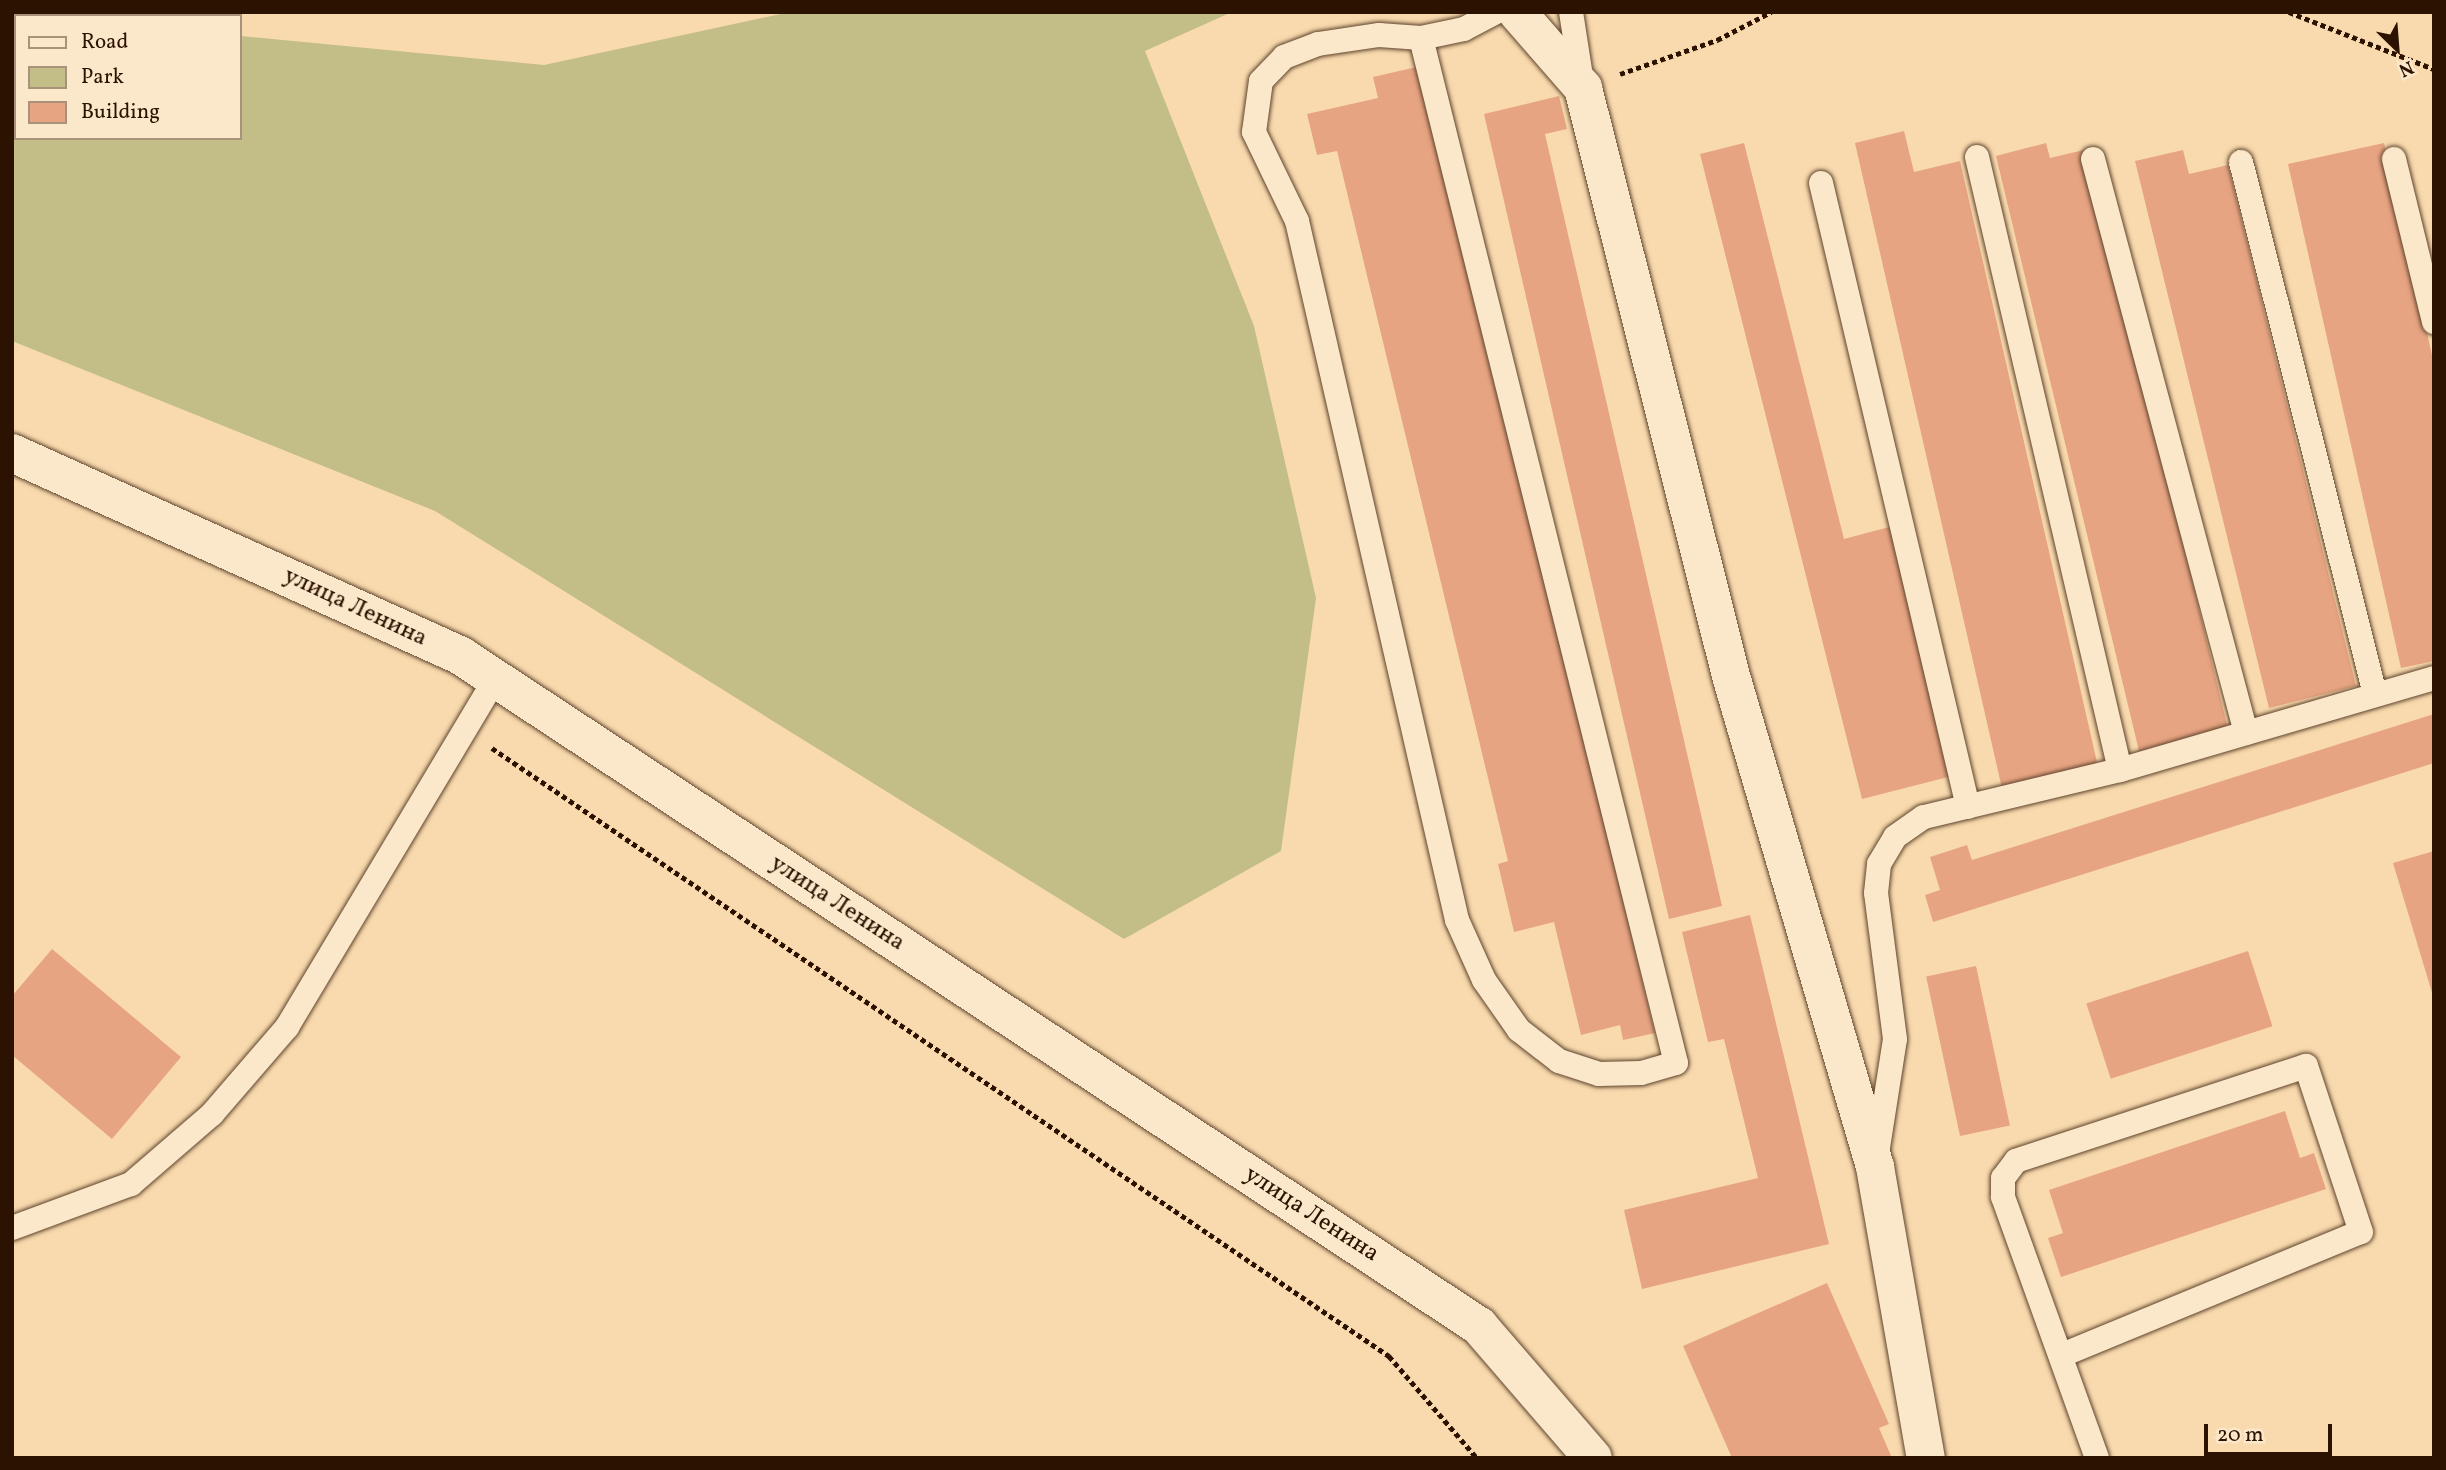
<!DOCTYPE html>
<html>
<head>
<meta charset="utf-8">
<style>
  body { margin:0 }
  #map { position:relative; width:2446px; height:1470px; overflow:hidden; background:#f9daae; font-family:Vollkorn,serif }
  div>[style] { position:absolute }
  [style*='--x'] { left:calc(var(--x)*1px); top:calc(var(--y)*1px); width:calc(var(--w)*1px); rotate:calc(var(--a)*1deg) }
  .green>* { inset:0; background:#c3be87 }
  .building>* { inset:0; background:#e7a482; transform-origin:0 0 }
  .path>* { height:4.5px; margin-top:-2.25px; transform-origin:0; background:repeating-linear-gradient(90deg,#2b1201 0 5px,transparent 0 8.5px) }
  .roads { filter:drop-shadow(0 0 2px #5e442c) drop-shadow(0 0 2px #5e442c) }
  .lane>* { height:24px; margin:-12px; padding:0 12px; transform-origin:12px; border-radius:12px; background:#fbe7ca }
  .street>* { height:38px; margin:-19px; padding:0 19px; transform-origin:19px; border-radius:19px; background:#fbe7ca }
  span { translate:-50% -50%; white-space:nowrap; text-align:center; line-height:1.15; -webkit-text-stroke:6px #fbe7ca; paint-order:stroke }
  .street-label { font-size:24px; color:#2b1201 }
  .frame { position:absolute; inset:0; border:14px solid #2b1201; pointer-events:none }
  .legend { position:absolute; left:14px; top:14px; width:228px; height:126px; box-sizing:border-box; background:#fbe7ca; border:2px solid #a8927a; margin:0; padding:9px 12px; list-style:none; font-size:21px; color:#2b1201 }
  .legend li { display:flex; align-items:center; gap:14px; height:35px }
  .legend b { width:35px; border:2px solid #a8927a }
  .north { position:absolute; left:2362px; top:14px; width:70px; height:70px; -webkit-text-stroke:5px #fbe7ca; paint-order:stroke; rotate:155deg; font-size:19px; font-weight:700; line-height:28px; text-align:center; color:#2b1201 }
  .north::after { content:''; display:block; margin:auto; width:24px; height:32px; background:#2b1201; clip-path:polygon(50% 0,100% 100%,50% 72%,0 100%) }
  .scale { position:absolute; left:2204px; top:1424px; width:128px; height:32px; box-sizing:border-box; border:4px solid #2b1201; border-top:0; padding-left:9px; font-size:21px; line-height:24px; white-space:nowrap; color:#2b1201; -webkit-text-stroke:5px #fbe7ca; paint-order:stroke }
</style>
</head>
<body>
<div id="map">
  <div class="green">
    <div style="clip-path:polygon(790px 12px,1232px 12px,1145px 51px,1254px 326px,1316px 598px,1281px 851px,1124px 939px,435px 511px,12px 341px,12px 14px,29px 16px,16px 16px,16px 138px,240px 138px,240px 36px,544px 65px)"></div>
  </div>
  <div class="building">
    <div style="clip-path:polygon(1421px 66px,1655px 1033px,1623px 1040px,1620px 1025px,1581px 1035px,1554px 922px,1514px 932px,1498px 864px,1508px 861px,1337px 151px,1317px 155px,1307px 114px,1378px 98px,1373px 77px)"></div>
    <div style="clip-path:polygon(1559px 96px,1567px 129px,1545px 134px,1722px 906px,1669px 919px,1484px 114px)"></div>
    <div style="clip-path:polygon(1904px 131px,1914px 172px,1960px 161px,2099px 771px,2003px 793px,1855px 143px)"></div>
    <div style="clip-path:polygon(1744px 143px,1844px 539px,1893px 526px,1956px 775px,1862px 799px,1700px 154px)"></div>
    <div style="clip-path:polygon(2046px 143px,2050px 158px,2088px 149px,2228px 729px,2139px 751px,1996px 156px)"></div>
    <div style="clip-path:polygon(2384px 143px,2434px 364px,2434px 661px,2401px 668px,2288px 164px)"></div>
    <div style="clip-path:polygon(2183px 150px,2189px 174px,2228px 165px,2356px 686px,2269px 708px,2135px 161px)"></div>
    <div style="clip-path:polygon(2434px 714px,2434px 763px,1933px 922px,1925px 895px,1940px 890px,1930px 857px,1967px 845px,1972px 860px)"></div>
    <div style="clip-path:polygon(2434px 851px,2434px 996px,2433px 996px,2393px 863px)"></div>
    <div style="clip-path:polygon(1750px 915px,1829px 1244px,1642px 1289px,1624px 1210px,1758px 1178px,1724px 1039px,1708px 1042px,1682px 932px)"></div>
    <div style="clip-path:polygon(52px 949px,181px 1057px,112px 1139px,12px 1055px,12px 996px)"></div>
    <div style="left:2248px;top:951px;width:79px;height:170px;rotate:72deg"></div>
    <div style="left:1976px;top:966px;width:163px;height:51px;rotate:78deg"></div>
    <div style="clip-path:polygon(2285px 1111px,2300px 1158px,2314px 1153px,2326px 1189px,2061px 1277px,2048px 1238px,2063px 1233px,2049px 1190px)"></div>
    <div style="clip-path:polygon(1827px 1283px,1889px 1424px,1879px 1428px,1892px 1458px,1732px 1458px,1683px 1346px)"></div>
  </div>
  <div class="path">
    <div style="--x:2289;--y:12;--w:156;--a:21.5"></div>
    <div style="--x:1620;--y:74;--w:103;--a:-19.3"></div>
    <div style="--x:1717;--y:40;--w:61;--a:-27.4"></div>
    <div style="--x:492;--y:748;--w:1084;--a:34.13"></div>
    <div style="--x:1389;--y:1356;--w:135;--a:49.2"></div>
  </div>
  <div class="roads">
    <div class="lane">
      <div style="--x:1571;--y:12;--w:72;--a:81.2"></div>
      <div style="--x:1421;--y:38;--w:1056;--a:76.03"></div>
      <div style="--x:1676;--y:1063;--w:36;--a:164"></div>
      <div style="--x:1641;--y:1073;--w:42;--a:178.6"></div>
      <div style="--x:1599;--y:1074;--w:42;--a:-162"></div>
      <div style="--x:1559;--y:1061;--w:51;--a:-142.2"></div>
      <div style="--x:1519;--y:1030;--w:61;--a:-125"></div>
      <div style="--x:1484;--y:980;--w:66;--a:-114.2"></div>
      <div style="--x:1457;--y:920;--w:717;--a:-102.89"></div>
      <div style="--x:1297;--y:221;--w:99;--a:-115.8"></div>
      <div style="--x:1254;--y:132;--w:51;--a:-82.2"></div>
      <div style="--x:1261;--y:81;--w:33;--a:-46"></div>
      <div style="--x:1284;--y:57;--w:36;--a:-21"></div>
      <div style="--x:1318;--y:44;--w:62;--a:-8.4"></div>
      <div style="--x:1379;--y:35;--w:42;--a:4.1"></div>
      <div style="--x:1421;--y:38;--w:44;--a:-11.8"></div>
      <div style="--x:1464;--y:29;--w:36;--a:-28"></div>
      <div style="--x:1977;--y:157;--w:629;--a:76.87"></div>
      <div style="--x:2093;--y:159;--w:594;--a:75.07"></div>
      <div style="--x:2394;--y:159;--w:168;--a:76.2"></div>
      <div style="--x:2241;--y:162;--w:549;--a:75.86"></div>
      <div style="--x:1821;--y:183;--w:641;--a:76.74"></div>
      <div style="--x:1877;--y:1154;--w:116;--a:-81.1"></div>
      <div style="--x:1895;--y:1039;--w:147;--a:-97.4"></div>
      <div style="--x:1876;--y:893;--w:29;--a:-84"></div>
      <div style="--x:1879;--y:864;--w:31;--a:-59"></div>
      <div style="--x:1895;--y:837;--w:35;--a:-35"></div>
      <div style="--x:1924;--y:817;--w:202;--a:-13.5"></div>
      <div style="--x:2120;--y:770;--w:327;--a:-16.3"></div>
      <div style="--x:12;--y:1228;--w:127;--a:-20.3"></div>
      <div style="--x:131;--y:1184;--w:107;--a:-40.8"></div>
      <div style="--x:212;--y:1114;--w:115;--a:-49.2"></div>
      <div style="--x:287;--y:1027;--w:405;--a:-59.1"></div>
      <div style="--x:2062;--y:1355;--w:323;--a:-22.4"></div>
      <div style="--x:2361;--y:1232;--w:175;--a:-108.3"></div>
      <div style="--x:2306;--y:1066;--w:305;--a:161.9"></div>
      <div style="--x:2016;--y:1161;--w:21;--a:127"></div>
      <div style="--x:2003;--y:1178;--w:19;--a:90"></div>
      <div style="--x:2003;--y:1197;--w:277;--a:70.2"></div>
    </div>
    <div class="street">
      <div style="--x:1517;--y:12;--w:101;--a:49"></div>
      <div style="--x:1583;--y:88;--w:606;--a:75.87"></div>
      <div style="--x:1731;--y:676;--w:512;--a:73.65"></div>
      <div style="--x:1875;--y:1167;--w:295;--a:80.1"></div>
      <div style="--x:12;--y:453;--w:493;--a:24.3"></div>
      <div style="--x:461;--y:656;--w:1219;--a:33.35"></div>
      <div style="--x:1479;--y:1326;--w:174;--a:49.2"></div>
    </div>
  </div>
  <div class="street-label">
    <span style="left:355px;top:608px;rotate:25deg">улица Ленина</span>
    <span style="left:837px;top:904px;rotate:33deg">улица Ленина</span>
    <span style="left:1311px;top:1215px;rotate:33deg">улица Ленина</span>
  </div>
  <div class="frame"></div>
  <ul class="legend">
  <li><b style="height:9px;background:#fbe7ca"></b>Road</li>
  <li><b style="height:19px;background:#c3be87"></b>Park</li>
  <li><b style="height:19px;background:#e7a482"></b>Building</li>
  </ul>
  <div class="north">N</div>
  <div class="scale">20 m</div>
</div>
</body>
</html>
